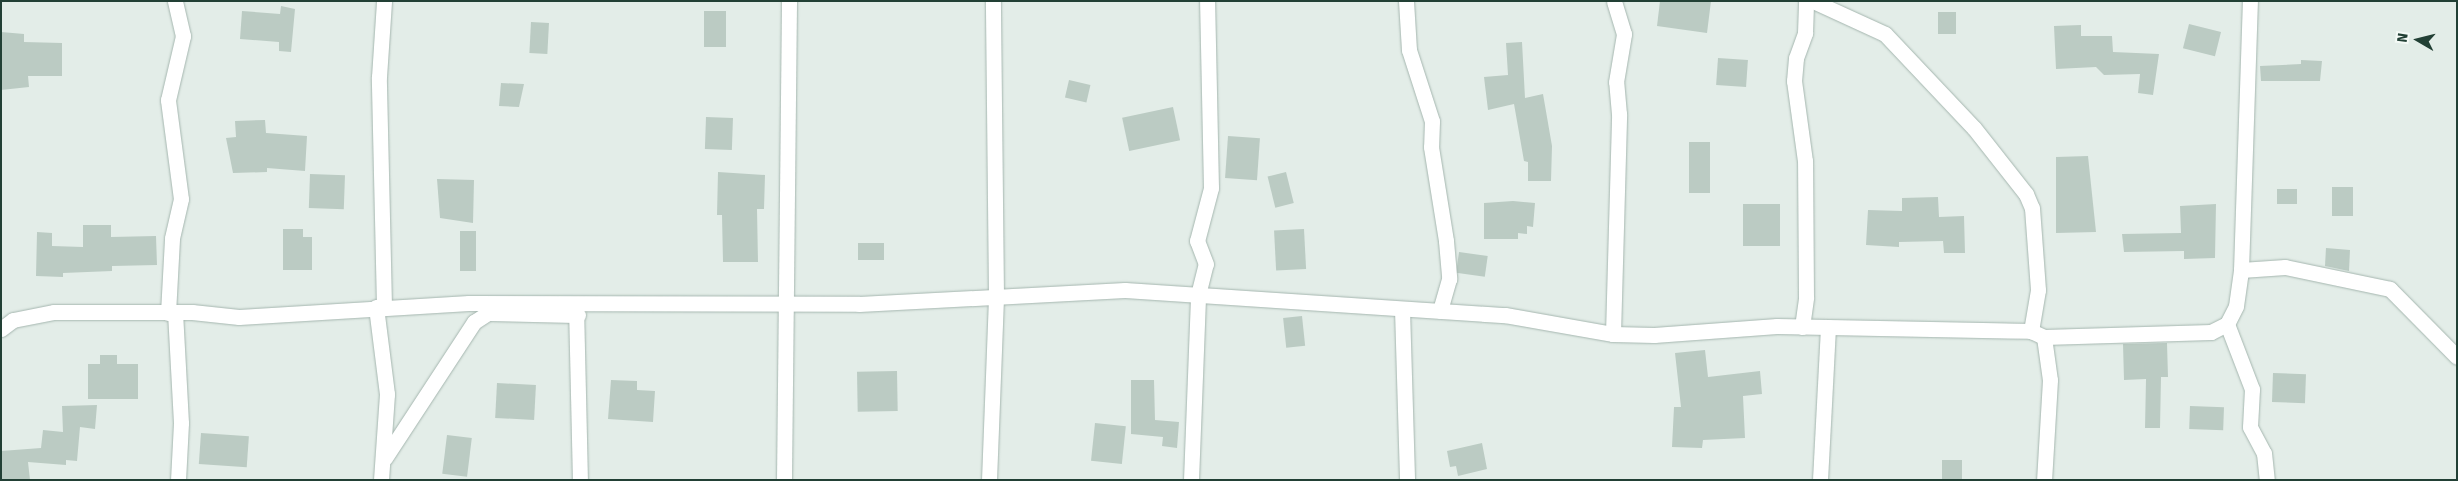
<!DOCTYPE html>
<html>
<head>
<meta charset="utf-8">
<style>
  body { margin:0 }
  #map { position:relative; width:2458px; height:481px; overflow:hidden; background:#e3ede8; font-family:"Fira Sans",sans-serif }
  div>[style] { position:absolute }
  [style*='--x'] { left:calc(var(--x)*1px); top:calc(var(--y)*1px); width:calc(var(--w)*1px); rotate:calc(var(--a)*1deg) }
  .building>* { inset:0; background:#bbcbc3; transform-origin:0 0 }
  .roads { filter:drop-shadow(0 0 1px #a5b6af) drop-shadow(0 0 1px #a5b6af) }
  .minor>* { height:15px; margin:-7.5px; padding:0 7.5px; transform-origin:7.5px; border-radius:7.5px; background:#fff }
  span { translate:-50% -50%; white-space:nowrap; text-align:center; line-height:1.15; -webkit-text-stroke:4px #f4faf6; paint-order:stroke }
  .frame { position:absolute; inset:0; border:2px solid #224035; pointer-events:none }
  .north { position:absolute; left:2393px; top:15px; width:50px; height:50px; -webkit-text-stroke:4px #f4faf6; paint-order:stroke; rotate:278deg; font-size:14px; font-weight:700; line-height:20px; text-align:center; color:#224035 }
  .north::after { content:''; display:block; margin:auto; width:18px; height:22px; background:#224035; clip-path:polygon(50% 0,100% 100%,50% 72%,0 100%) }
</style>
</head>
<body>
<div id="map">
  <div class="building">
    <div style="clip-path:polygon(1660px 1px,1711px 1px,1707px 33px,1657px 26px)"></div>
    <div style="clip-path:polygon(281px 6px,295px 9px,291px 52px,279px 51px,279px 42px,240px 39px,242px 11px,280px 14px)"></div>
    <div style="left:704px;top:11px;width:22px;height:36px"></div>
    <div style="left:1938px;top:12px;width:18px;height:22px"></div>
    <div style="left:531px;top:22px;width:18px;height:31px;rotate:3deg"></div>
    <div style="left:2189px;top:24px;width:33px;height:25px;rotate:14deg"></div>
    <div style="clip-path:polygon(2081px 25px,2081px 36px,2112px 36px,2113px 52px,2159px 54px,2153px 95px,2138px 93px,2140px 74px,2104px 75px,2096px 67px,2056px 69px,2054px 26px)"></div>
    <div style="clip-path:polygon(1px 32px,24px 34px,24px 42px,62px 43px,62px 76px,28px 76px,29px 87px,1px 90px)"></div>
    <div style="clip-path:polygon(1522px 42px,1525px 98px,1543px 94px,1552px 146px,1551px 181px,1528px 181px,1528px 162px,1524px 161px,1514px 104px,1488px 110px,1484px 77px,1508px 75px,1506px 43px)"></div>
    <div style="left:1718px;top:58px;width:30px;height:27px;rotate:4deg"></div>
    <div style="clip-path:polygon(2301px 60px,2322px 61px,2320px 81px,2261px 81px,2260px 66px,2301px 64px)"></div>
    <div style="left:1069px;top:80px;width:22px;height:18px;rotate:13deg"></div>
    <div style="clip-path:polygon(501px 83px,524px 84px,519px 107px,499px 106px)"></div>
    <div style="left:1173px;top:107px;width:34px;height:52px;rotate:78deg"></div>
    <div style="left:706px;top:117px;width:27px;height:32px;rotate:2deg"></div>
    <div style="clip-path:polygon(265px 120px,266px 133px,307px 136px,305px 171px,267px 168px,267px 172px,233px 173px,226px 138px,236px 137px,235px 121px)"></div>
    <div style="left:1228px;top:136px;width:32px;height:42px;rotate:4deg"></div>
    <div style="left:1689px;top:142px;width:21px;height:51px"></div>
    <div style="clip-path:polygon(2088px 156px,2096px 232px,2056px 233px,2056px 157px)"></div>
    <div style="clip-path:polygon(718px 172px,765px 175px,764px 209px,757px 209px,758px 262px,723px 262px,722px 215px,717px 215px)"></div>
    <div style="left:1286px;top:172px;width:32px;height:19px;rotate:76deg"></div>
    <div style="left:310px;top:174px;width:35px;height:34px;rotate:2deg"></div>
    <div style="clip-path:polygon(437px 179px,474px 180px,473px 223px,440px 218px)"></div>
    <div style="left:2332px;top:187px;width:21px;height:29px"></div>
    <div style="left:2277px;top:189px;width:20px;height:15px"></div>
    <div style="clip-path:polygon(1938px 197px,1939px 217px,1964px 216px,1965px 253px,1944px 253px,1943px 241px,1899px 242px,1899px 247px,1866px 245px,1868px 210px,1902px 211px,1902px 198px)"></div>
    <div style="clip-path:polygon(1513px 201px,1535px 203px,1533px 227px,1527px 226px,1527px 234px,1518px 233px,1518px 239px,1484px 239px,1484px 203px)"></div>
    <div style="left:1743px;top:204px;width:37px;height:42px"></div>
    <div style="clip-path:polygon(2216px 204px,2215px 258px,2184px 259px,2184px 251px,2124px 252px,2122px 234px,2181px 233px,2180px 206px)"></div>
    <div style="clip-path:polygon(83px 225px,111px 225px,111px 237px,156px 236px,157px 265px,112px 266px,112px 271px,63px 273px,63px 277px,36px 276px,37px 232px,52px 233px,52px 246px,83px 247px)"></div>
    <div style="clip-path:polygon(283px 229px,303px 229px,303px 237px,312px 237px,312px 270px,283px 270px)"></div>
    <div style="left:1304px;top:229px;width:40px;height:30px;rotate:87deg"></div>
    <div style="left:460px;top:231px;width:16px;height:40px"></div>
    <div style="left:884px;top:243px;width:17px;height:26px;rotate:90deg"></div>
    <div style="clip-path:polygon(2326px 248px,2350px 250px,2349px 271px,2325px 266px)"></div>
    <div style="left:1459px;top:252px;width:29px;height:21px;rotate:8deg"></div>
    <div style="left:1302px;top:316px;width:30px;height:19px;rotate:84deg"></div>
    <div style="clip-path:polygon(2167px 343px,2168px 377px,2161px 377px,2160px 428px,2145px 428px,2146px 379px,2124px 380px,2123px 344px)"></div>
    <div style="clip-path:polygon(1705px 350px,1708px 377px,1760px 371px,1762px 394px,1743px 396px,1745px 438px,1703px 440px,1702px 448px,1672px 447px,1674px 407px,1681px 407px,1675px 353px)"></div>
    <div style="clip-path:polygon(100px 355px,117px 355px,117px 364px,138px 364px,138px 399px,88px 399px,88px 364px,100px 364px)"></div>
    <div style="left:897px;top:371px;width:40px;height:40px;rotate:89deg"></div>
    <div style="left:2273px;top:373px;width:33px;height:29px;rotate:2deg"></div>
    <div style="clip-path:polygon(611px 380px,637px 381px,637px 390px,655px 391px,653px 422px,608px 419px)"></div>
    <div style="clip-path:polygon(1131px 380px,1154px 380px,1155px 420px,1179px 422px,1177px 448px,1162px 446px,1163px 437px,1131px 434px)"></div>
    <div style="left:497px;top:383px;width:39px;height:35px;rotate:3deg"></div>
    <div style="clip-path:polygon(97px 405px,95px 429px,80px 427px,77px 461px,66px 460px,66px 465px,28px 462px,30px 480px,1px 480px,1px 451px,41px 448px,43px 430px,63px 432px,62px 406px)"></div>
    <div style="left:2190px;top:406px;width:34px;height:23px;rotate:2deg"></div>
    <div style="left:1095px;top:423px;width:31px;height:38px;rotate:6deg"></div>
    <div style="left:201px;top:433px;width:48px;height:31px;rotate:4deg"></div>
    <div style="left:447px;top:435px;width:25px;height:39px;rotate:7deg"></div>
    <div style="clip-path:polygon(1482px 443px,1487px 469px,1458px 476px,1456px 466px,1450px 467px,1447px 451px)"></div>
    <div style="left:1942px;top:460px;width:20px;height:20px"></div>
  </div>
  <div class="roads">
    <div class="minor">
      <div style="--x:1406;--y:1;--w:49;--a:86.5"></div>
      <div style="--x:1409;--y:50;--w:75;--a:72.1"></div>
      <div style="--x:1432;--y:121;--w:26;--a:92"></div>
      <div style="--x:1431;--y:147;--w:95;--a:80.9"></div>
      <div style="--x:1446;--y:241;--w:38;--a:85"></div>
      <div style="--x:1449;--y:279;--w:33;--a:106"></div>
      <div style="--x:1813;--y:1;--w:79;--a:24.6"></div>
      <div style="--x:1885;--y:34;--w:129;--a:46.6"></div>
      <div style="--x:1974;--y:128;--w:84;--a:51.8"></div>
      <div style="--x:2026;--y:194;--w:15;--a:67"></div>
      <div style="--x:2032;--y:208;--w:82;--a:85.8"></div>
      <div style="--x:2038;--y:290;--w:42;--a:99.7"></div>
      <div style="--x:2241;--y:270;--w:44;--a:-3.9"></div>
      <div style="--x:2285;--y:267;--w:107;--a:11.8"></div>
      <div style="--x:2390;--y:289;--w:95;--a:45.4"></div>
      <div style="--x:384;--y:306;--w:229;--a:-91.3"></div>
      <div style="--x:379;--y:77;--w:76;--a:-86.2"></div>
      <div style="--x:576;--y:306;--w:174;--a:88.7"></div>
      <div style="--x:376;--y:307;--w:88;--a:82.8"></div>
      <div style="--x:387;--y:394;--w:86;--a:94"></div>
      <div style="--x:1402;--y:309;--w:171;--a:88.3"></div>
      <div style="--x:175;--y:312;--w:111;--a:86.9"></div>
      <div style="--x:181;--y:423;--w:57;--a:93"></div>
      <div style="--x:168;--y:313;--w:75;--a:-86.9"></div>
      <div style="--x:172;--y:238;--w:40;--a:-77"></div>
      <div style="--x:181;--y:199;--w:100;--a:-97.5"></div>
      <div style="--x:168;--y:100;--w:66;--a:-76.8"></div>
      <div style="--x:183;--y:36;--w:36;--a:-103"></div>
      <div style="--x:2227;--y:324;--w:70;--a:69"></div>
      <div style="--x:2252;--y:389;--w:38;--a:93"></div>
      <div style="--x:2250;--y:427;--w:30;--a:62"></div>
      <div style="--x:2264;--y:453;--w:27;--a:84"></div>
      <div style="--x:1802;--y:327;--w:30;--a:-82"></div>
      <div style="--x:1806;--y:297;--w:136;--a:-90.4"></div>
      <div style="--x:1805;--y:161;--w:81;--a:-97.8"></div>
      <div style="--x:1794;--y:81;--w:23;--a:-85"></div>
      <div style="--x:1796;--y:58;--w:27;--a:-70"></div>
      <div style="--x:1805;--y:33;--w:32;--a:-88"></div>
      <div style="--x:1;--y:329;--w:15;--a:-37"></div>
      <div style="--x:13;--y:320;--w:42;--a:-11"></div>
      <div style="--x:54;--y:312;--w:138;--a:0"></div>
      <div style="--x:192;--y:312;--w:47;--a:6.1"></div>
      <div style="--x:239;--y:317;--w:230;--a:-3.5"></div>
      <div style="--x:469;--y:303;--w:390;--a:0.1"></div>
      <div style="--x:859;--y:304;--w:266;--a:-3"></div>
      <div style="--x:1125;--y:290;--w:381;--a:3.8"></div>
      <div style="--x:1505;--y:315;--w:110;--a:10"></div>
      <div style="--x:1613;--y:334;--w:41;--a:1.4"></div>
      <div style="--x:1654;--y:335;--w:123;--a:-4.2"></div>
      <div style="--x:1777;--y:326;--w:254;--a:1.1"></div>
      <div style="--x:2031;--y:331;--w:14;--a:25"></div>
      <div style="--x:2044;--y:337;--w:167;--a:-1.7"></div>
      <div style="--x:2211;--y:332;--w:18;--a:-27"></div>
      <div style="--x:2227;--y:324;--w:20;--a:-63"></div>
      <div style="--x:2236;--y:306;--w:36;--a:-82"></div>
      <div style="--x:2241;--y:270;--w:269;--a:-88.1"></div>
      <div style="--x:1613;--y:334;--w:220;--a:-88.4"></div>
      <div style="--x:1619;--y:114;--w:32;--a:-95"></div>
      <div style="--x:1616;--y:82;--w:49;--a:-80.5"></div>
      <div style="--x:1624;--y:34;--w:34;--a:-107"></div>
      <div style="--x:2044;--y:337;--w:43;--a:82.1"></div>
      <div style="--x:2050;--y:380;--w:100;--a:93.4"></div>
      <div style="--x:385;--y:458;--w:163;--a:-56.8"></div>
      <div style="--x:474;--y:322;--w:17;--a:-33"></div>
      <div style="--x:488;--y:313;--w:90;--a:1.3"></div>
      <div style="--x:784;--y:480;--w:479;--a:-89.4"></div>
      <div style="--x:989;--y:480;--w:184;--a:-87.8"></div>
      <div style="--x:996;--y:296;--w:295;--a:-90.6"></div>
      <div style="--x:1191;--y:480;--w:185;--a:-87.8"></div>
      <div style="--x:1198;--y:295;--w:32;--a:-76"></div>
      <div style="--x:1206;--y:264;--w:25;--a:-111"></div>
      <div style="--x:1197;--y:241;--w:55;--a:-75.2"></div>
      <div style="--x:1211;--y:188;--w:187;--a:-91.2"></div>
      <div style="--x:1820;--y:480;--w:153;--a:-87"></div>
    </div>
  </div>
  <div class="frame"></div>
  <div class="north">N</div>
</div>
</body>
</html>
